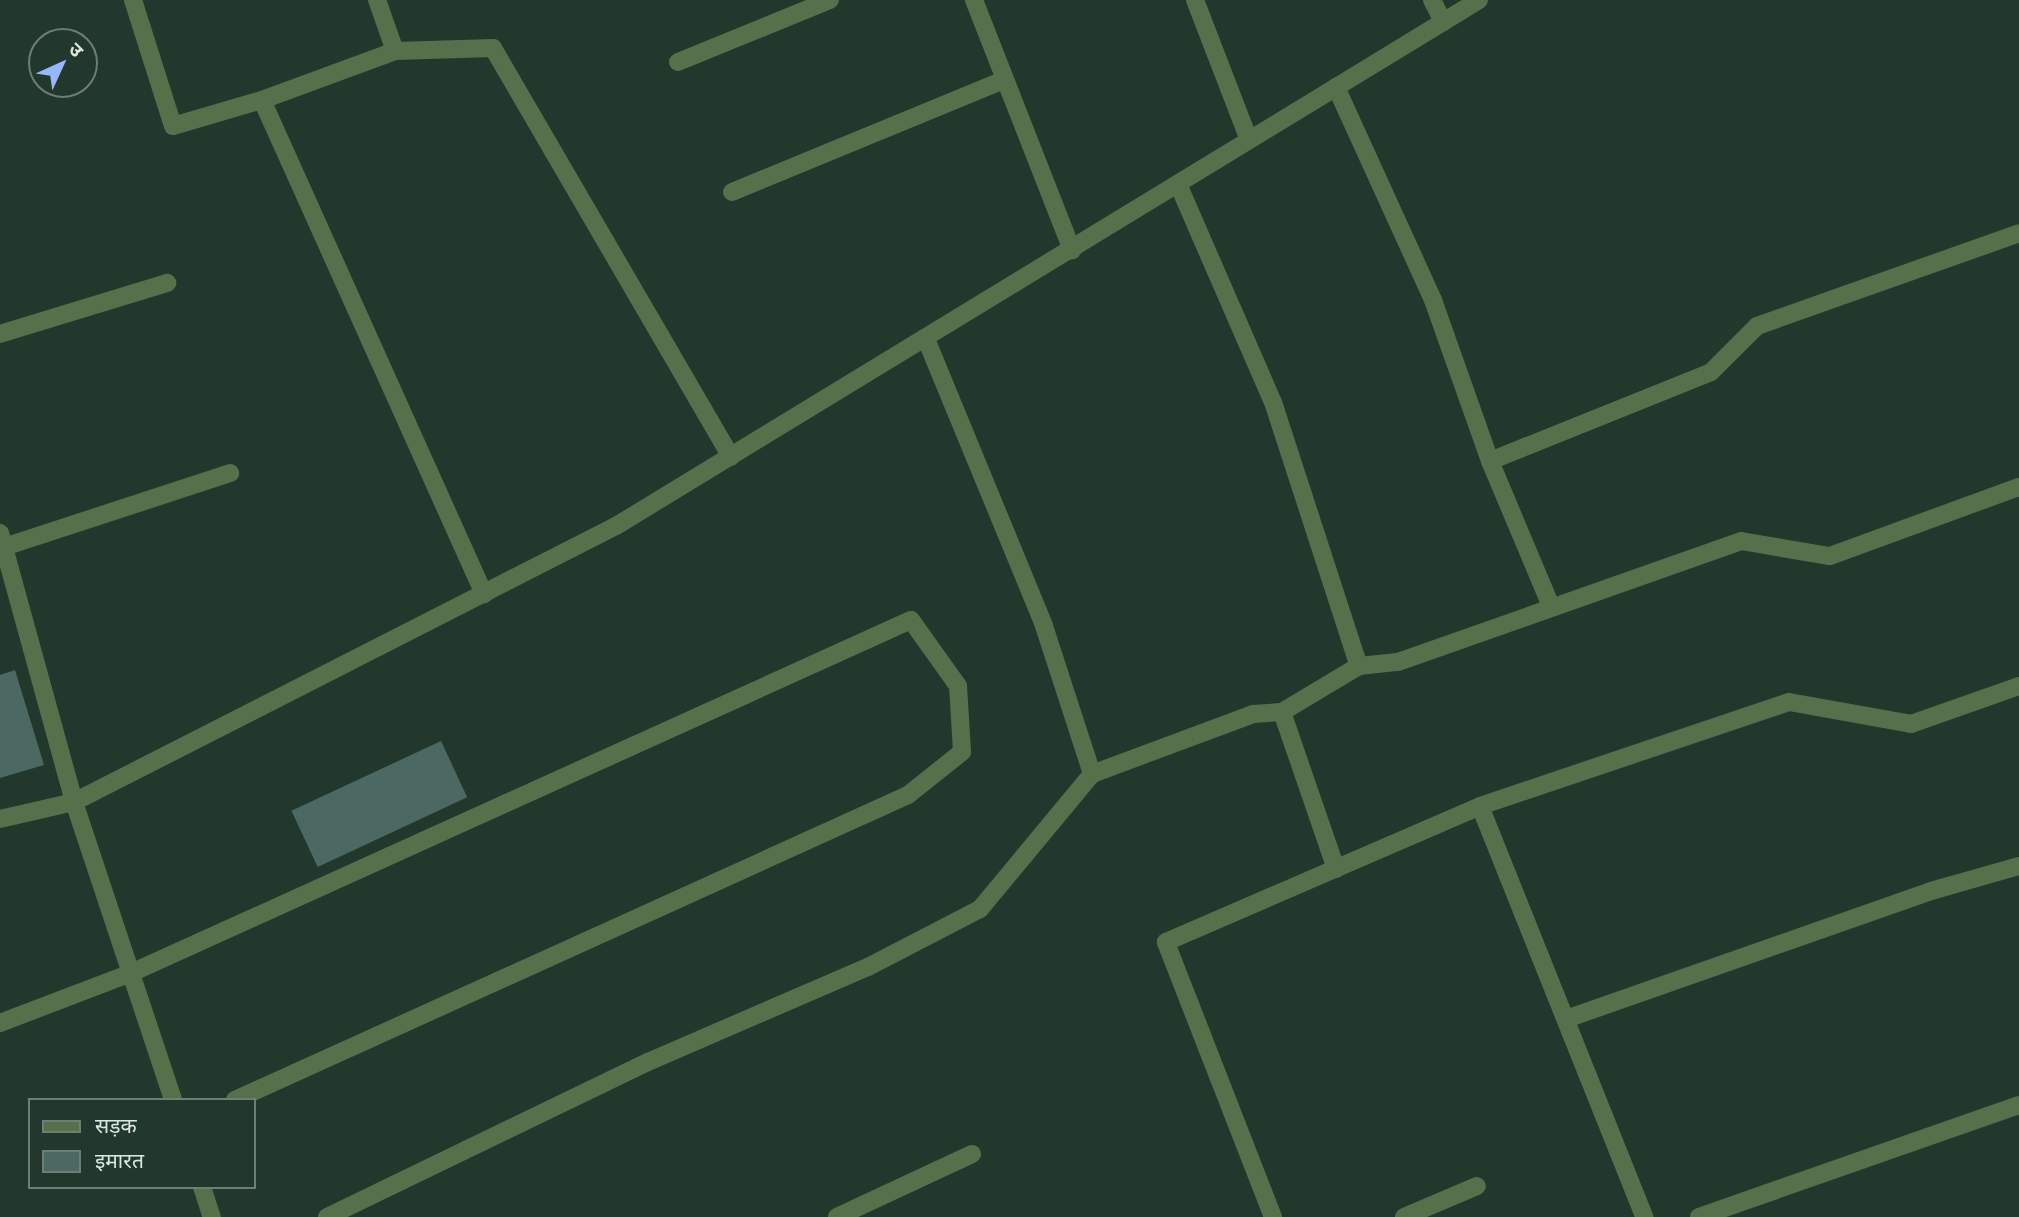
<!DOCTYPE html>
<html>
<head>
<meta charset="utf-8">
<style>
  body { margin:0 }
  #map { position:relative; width:2019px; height:1217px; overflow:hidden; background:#23382c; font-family:"IBM Plex Serif","Noto Sans Devanagari",serif }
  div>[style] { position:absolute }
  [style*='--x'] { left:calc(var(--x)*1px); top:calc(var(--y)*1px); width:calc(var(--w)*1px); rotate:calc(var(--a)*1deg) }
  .building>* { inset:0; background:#4c6862; transform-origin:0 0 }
  .street>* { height:18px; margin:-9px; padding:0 9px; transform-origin:9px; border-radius:9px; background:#56704b }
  span { translate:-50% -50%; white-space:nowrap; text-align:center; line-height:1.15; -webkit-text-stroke:5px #23382c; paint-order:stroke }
  .legend { position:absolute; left:28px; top:1098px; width:228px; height:91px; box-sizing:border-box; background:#23382c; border:2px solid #6d7e74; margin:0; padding:9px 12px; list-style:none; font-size:21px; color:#dbe8e0 }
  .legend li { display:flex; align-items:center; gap:14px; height:35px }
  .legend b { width:35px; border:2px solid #6d7e74 }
  .north { position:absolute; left:28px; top:28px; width:70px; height:70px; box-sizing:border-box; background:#23382c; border:2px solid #6d7e74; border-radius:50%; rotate:45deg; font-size:19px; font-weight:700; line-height:28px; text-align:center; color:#dbe8e0 }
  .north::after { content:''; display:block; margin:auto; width:24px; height:32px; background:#98b6fd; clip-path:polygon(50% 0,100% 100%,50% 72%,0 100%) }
</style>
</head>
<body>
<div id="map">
  <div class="building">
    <div style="clip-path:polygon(15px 670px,44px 765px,0 778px,0 675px)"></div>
    <div style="left:441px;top:741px;width:62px;height:165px;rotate:65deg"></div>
  </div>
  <div class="street">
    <div style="--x:133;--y:0;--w:132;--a:72.4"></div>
    <div style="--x:173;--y:126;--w:93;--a:-16.3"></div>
    <div style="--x:262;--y:100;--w:142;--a:-20.2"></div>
    <div style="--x:395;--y:51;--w:54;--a:-109.4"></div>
    <div style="--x:974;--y:0;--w:269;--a:68.6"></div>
    <div style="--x:1195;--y:0;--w:150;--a:68.9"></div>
    <div style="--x:1432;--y:0;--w:25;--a:63"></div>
    <div style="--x:1443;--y:22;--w:42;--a:-31.4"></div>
    <div style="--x:395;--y:51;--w:98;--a:-1.8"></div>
    <div style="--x:493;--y:48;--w:473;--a:59.8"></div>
    <div style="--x:678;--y:62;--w:164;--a:-22.2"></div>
    <div style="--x:1336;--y:87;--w:234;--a:65.5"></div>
    <div style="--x:1433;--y:300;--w:171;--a:70.5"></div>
    <div style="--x:1490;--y:461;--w:157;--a:67.2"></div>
    <div style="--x:262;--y:100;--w:542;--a:65.8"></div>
    <div style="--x:1178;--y:184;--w:238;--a:66.5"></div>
    <div style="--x:1273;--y:402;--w:278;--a:72"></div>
    <div style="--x:732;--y:192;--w:294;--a:-22.4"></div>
    <div style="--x:0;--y:334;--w:175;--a:-17"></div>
    <div style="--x:926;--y:339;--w:310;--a:67.6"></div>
    <div style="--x:1044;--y:626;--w:156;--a:72"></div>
    <div style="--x:1490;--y:461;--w:238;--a:-21.9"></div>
    <div style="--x:1711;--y:372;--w:65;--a:-45"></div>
    <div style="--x:1757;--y:326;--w:278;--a:-19.5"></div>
    <div style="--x:0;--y:533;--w:279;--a:74.6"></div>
    <div style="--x:74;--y:802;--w:314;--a:71.6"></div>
    <div style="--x:4;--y:547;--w:238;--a:-18.1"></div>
    <div style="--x:1282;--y:712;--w:166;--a:71"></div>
    <div style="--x:1480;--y:806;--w:326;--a:-18.6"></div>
    <div style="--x:1789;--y:702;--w:124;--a:10.2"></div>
    <div style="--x:1911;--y:724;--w:114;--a:-19.4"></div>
    <div style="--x:0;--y:819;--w:76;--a:-12.9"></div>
    <div style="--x:74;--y:802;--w:608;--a:-26.99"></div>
    <div style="--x:616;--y:526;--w:968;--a:-31.36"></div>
    <div style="--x:1566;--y:1019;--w:387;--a:-19.3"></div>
    <div style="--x:1931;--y:891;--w:91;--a:-15.9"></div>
    <div style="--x:0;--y:1023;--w:140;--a:-20.9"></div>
    <div style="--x:131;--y:973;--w:856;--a:-24.35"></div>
    <div style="--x:911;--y:620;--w:81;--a:54.5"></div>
    <div style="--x:958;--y:686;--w:66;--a:86.5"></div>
    <div style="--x:962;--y:752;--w:69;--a:141.5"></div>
    <div style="--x:908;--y:795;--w:739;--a:155.62"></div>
    <div style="--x:202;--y:1187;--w:32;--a:72"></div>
    <div style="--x:327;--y:1217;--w:356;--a:-25.8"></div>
    <div style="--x:648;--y:1062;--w:240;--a:-23.4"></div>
    <div style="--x:868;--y:967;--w:126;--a:-27.4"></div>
    <div style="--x:980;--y:909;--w:175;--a:-50.3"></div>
    <div style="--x:1092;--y:774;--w:172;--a:-20.4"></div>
    <div style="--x:1253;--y:714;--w:29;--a:-4"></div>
    <div style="--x:1282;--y:712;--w:90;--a:-30.9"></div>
    <div style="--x:1359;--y:666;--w:39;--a:-6"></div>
    <div style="--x:1398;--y:662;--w:364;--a:-19.4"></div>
    <div style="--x:1741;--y:541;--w:90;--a:9.6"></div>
    <div style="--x:1830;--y:556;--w:201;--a:-20.1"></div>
    <div style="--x:837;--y:1217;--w:149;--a:-25"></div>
    <div style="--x:1273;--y:1217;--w:295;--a:-111.3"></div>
    <div style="--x:1166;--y:942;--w:342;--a:-23.4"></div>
    <div style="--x:1480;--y:806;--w:443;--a:68.2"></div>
    <div style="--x:1404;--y:1217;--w:79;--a:-23"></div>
    <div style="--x:1699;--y:1217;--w:339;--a:-19.3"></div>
  </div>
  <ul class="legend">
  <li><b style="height:9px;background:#56704b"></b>सड़क</li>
  <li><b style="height:19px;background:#4c6862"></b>इमारत</li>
  </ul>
  <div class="north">उ</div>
</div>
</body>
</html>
